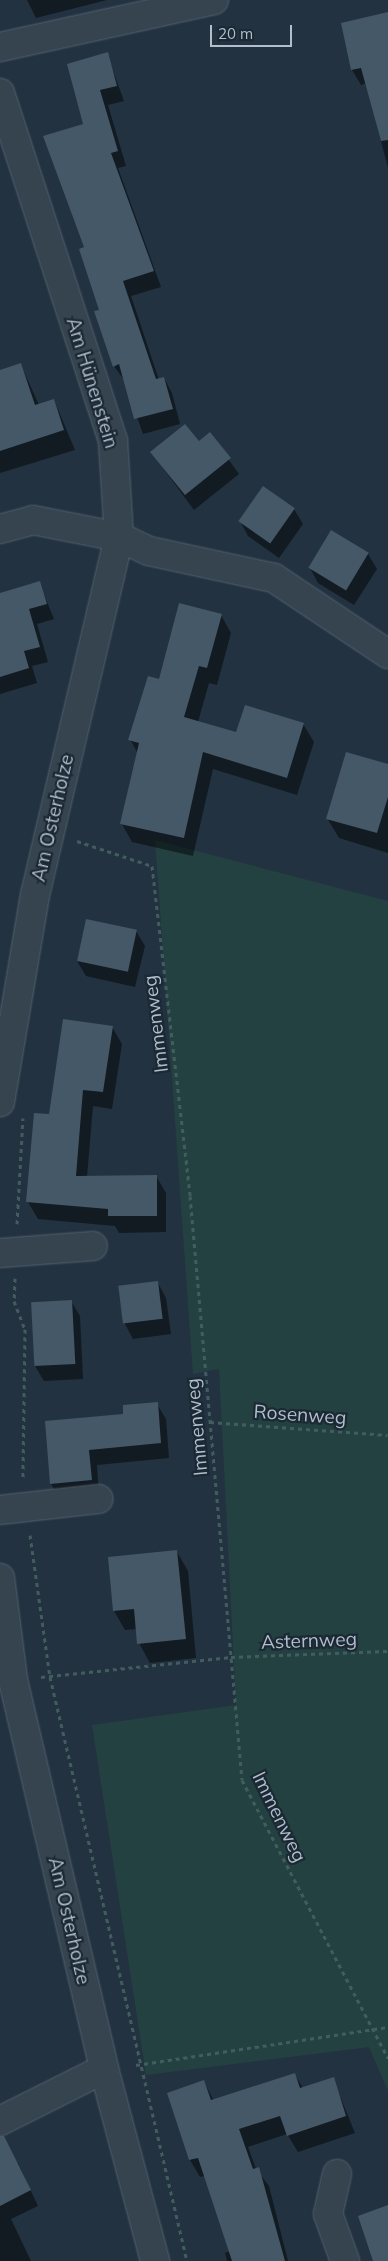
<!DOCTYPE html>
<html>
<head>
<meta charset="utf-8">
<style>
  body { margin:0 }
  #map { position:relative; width:388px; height:2261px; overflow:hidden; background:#223240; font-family:Mulish,sans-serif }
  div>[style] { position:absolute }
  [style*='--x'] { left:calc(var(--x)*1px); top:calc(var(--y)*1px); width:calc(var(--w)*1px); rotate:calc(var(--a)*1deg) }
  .green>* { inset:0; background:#244141 }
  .shadow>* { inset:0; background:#0007 }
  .building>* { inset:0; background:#455867; transform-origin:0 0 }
  .path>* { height:3px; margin-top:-1.5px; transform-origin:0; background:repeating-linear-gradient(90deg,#425d5d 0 4px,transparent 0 8px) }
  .roads { filter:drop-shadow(0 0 1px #54616e) drop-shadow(0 0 1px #54616e) }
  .minor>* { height:28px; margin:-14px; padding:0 14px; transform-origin:14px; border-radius:14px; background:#364450 }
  span { translate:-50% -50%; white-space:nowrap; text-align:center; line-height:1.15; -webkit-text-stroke:4.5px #1b2935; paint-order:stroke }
  .street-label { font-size:19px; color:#b2becb }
  .scale { position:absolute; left:210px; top:25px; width:82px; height:22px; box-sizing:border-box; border:2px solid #b2becb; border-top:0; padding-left:6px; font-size:15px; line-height:18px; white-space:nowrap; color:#b2becb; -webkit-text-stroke:4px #1b2935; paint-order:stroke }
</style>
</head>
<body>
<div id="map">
  <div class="green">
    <div style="clip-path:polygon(155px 840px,388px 901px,388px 2091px,369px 2047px,146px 2075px,92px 1725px,236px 1705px,219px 1369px,193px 1374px)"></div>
  </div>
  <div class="shadow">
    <div style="clip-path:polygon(27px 0,107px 0,36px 18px)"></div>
    <div style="clip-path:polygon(388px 19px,388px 168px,366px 83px,361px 85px,352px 70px)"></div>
    <div style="clip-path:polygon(107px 54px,124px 101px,108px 105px,126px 166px,118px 168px,161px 287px,131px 296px,159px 380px,164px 378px,172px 393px,180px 424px,143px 434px,124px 380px,114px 366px,85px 248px,85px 125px)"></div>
    <div style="clip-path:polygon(21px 365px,39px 405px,54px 400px,75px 450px,0 473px,0 371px)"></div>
    <div style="clip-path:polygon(210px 434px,239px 474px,194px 510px,152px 453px,199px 442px)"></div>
    <div style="clip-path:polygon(294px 509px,303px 524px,279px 558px,248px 536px,240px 521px)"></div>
    <div style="clip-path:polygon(368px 554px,377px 569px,354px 605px,318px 583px,310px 568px)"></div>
    <div style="clip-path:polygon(39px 582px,54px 619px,37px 624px,48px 662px,32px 666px,37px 683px,0 694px,0 594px)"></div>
    <div style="clip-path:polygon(221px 615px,231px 633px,217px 685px,209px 683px,198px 722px,237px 734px,303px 724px,314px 742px,297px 795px,213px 769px,193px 856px,132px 842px,122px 824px,138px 754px,130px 739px,160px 681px)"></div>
    <div style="clip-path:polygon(388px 766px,388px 853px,339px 838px,327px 818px)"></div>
    <div style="clip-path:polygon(136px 931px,145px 946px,135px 987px,86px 976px,77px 961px)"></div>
    <div style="clip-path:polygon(112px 1027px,122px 1044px,112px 1109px,93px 1106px,87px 1177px,156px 1176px,166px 1193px,166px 1232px,119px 1233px,115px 1226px,38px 1219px,28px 1202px,50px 1116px)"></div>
    <div style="clip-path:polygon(158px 1283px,166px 1298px,171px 1334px,133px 1339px,125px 1324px,120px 1288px)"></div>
    <div style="clip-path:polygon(71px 1301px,80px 1316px,83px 1379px,44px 1381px,35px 1366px,32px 1303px)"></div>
    <div style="clip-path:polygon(157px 1404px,166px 1419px,169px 1458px,97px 1465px,99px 1495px,60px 1499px,51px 1484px,125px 1415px)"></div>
    <div style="clip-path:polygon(177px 1552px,188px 1571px,196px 1658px,150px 1663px,139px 1643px,137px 1629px,125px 1630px,114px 1611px)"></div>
    <div style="clip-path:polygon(295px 2075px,303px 2088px,333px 2079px,355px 2133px,298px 2152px,287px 2134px,248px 2147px,256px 2169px,269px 2186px,288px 2261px,227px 2261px,225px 2253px,230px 2251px,205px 2176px,200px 2177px,190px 2160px,168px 2093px,204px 2082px,214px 2101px)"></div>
    <div style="clip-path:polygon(0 2152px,18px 2163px,38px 2206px,11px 2219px,31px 2261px,0 2261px)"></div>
  </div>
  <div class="building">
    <div style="clip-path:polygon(388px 12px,388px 140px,381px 141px,361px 68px,351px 70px,341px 23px)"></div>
    <div style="clip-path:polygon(108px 52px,117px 86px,100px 90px,118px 151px,111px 153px,154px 271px,123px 281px,156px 379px,164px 377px,173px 409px,134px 419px,119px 364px,113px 367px,94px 311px,99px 310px,79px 249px,84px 247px,43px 136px,83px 124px,67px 64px)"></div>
    <div style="clip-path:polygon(21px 363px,35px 405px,54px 399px,64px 430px,0 451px,0 370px)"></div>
    <div style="clip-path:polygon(185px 424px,199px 441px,210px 432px,231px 458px,185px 495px,150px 452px)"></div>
    <div style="left:263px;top:486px;width:39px;height:43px;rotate:35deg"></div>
    <div style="left:331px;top:530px;width:44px;height:44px;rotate:31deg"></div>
    <div style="clip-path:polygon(40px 581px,47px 604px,29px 609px,40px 647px,24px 651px,29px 668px,0 677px,0 593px)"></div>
    <div style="clip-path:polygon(179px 603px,222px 614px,207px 668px,199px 666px,184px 717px,236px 732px,245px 705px,304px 723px,287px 778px,203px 752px,184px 838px,120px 824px,139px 743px,128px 740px,148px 676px,159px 679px)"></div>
    <div style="clip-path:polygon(346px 752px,388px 764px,388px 797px,377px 833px,326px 819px)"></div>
    <div style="left:86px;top:919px;width:52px;height:43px;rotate:12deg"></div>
    <div style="clip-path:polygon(63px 1019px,113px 1026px,103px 1092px,83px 1090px,76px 1176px,157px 1175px,157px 1216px,108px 1216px,108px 1209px,26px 1202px,34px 1113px,49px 1114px)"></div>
    <div style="left:158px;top:1281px;width:38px;height:40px;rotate:83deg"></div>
    <div style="left:72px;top:1300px;width:64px;height:41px;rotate:87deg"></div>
    <div style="clip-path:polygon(158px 1402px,161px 1443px,89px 1450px,92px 1480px,50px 1484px,45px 1421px,123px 1414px,123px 1405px)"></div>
    <div style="clip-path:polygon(177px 1550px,186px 1639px,137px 1644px,134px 1609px,113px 1611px,108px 1557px)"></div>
    <div style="clip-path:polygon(295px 2073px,300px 2088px,334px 2077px,346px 2116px,287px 2136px,280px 2116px,239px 2129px,253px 2169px,259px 2167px,285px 2261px,232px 2261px,198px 2158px,189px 2160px,167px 2093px,204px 2080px,211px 2100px)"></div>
    <div style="clip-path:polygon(0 2136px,4px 2136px,31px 2190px,0 2206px)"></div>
    <div style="clip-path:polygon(388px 2205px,388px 2261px,373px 2261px,358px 2216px)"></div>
  </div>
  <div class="path">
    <div style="--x:77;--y:841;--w:79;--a:18.4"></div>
    <div style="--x:152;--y:866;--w:332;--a:83.4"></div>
    <div style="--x:190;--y:1196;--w:586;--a:84.91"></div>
    <div style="--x:242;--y:1780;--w:314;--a:62.3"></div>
    <div style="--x:17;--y:1224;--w:106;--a:-86.8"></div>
    <div style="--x:15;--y:1278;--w:23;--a:92"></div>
    <div style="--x:14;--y:1301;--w:30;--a:69"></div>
    <div style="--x:25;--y:1329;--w:150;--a:90.8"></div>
    <div style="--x:210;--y:1422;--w:178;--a:4.2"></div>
    <div style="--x:30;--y:1535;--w:143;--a:82"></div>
    <div style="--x:50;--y:1677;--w:600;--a:76.8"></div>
    <div style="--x:41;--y:1677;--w:191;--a:-6"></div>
    <div style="--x:231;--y:1657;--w:157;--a:-2.2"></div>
    <div style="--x:136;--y:2065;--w:255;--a:-8.6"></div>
  </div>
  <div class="roads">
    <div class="minor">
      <div style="--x:0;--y:47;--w:219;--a:-12.4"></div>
      <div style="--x:0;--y:93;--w:366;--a:72"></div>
      <div style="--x:113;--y:441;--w:96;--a:86.4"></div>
      <div style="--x:119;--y:537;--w:368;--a:103.2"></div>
      <div style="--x:35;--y:895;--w:210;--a:99.6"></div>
      <div style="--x:0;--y:529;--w:34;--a:-15"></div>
      <div style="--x:33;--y:520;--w:88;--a:11.2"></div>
      <div style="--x:119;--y:537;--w:33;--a:25"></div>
      <div style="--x:149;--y:551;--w:128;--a:12.2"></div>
      <div style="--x:274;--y:578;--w:137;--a:33.7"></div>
      <div style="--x:0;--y:1253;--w:93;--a:-4.3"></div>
      <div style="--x:0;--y:1510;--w:99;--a:-6.4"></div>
      <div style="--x:0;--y:1578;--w:103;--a:82.7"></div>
      <div style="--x:13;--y:1680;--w:400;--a:76.8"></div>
      <div style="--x:104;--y:2069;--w:199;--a:75.1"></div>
      <div style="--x:0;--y:2121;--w:116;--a:-26.6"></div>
      <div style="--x:337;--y:2174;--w:41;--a:102.7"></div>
      <div style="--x:328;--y:2214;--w:50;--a:70.1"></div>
    </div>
  </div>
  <div class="street-label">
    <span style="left:92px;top:383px;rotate:73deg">Am Hünenstein</span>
    <span style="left:53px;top:818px;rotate:-77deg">Am Osterholze</span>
    <span style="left:156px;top:1024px;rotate:-97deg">Immenweg</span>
    <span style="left:300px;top:1415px;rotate:4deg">Rosenweg</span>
    <span style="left:197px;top:1427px;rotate:-95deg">Immenweg</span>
    <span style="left:309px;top:1641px;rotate:-2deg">Asternweg</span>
    <span style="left:279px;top:1817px;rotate:64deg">Immenweg</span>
    <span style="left:69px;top:1921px;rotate:77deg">Am Osterholze</span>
  </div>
  <div class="scale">20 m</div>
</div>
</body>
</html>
